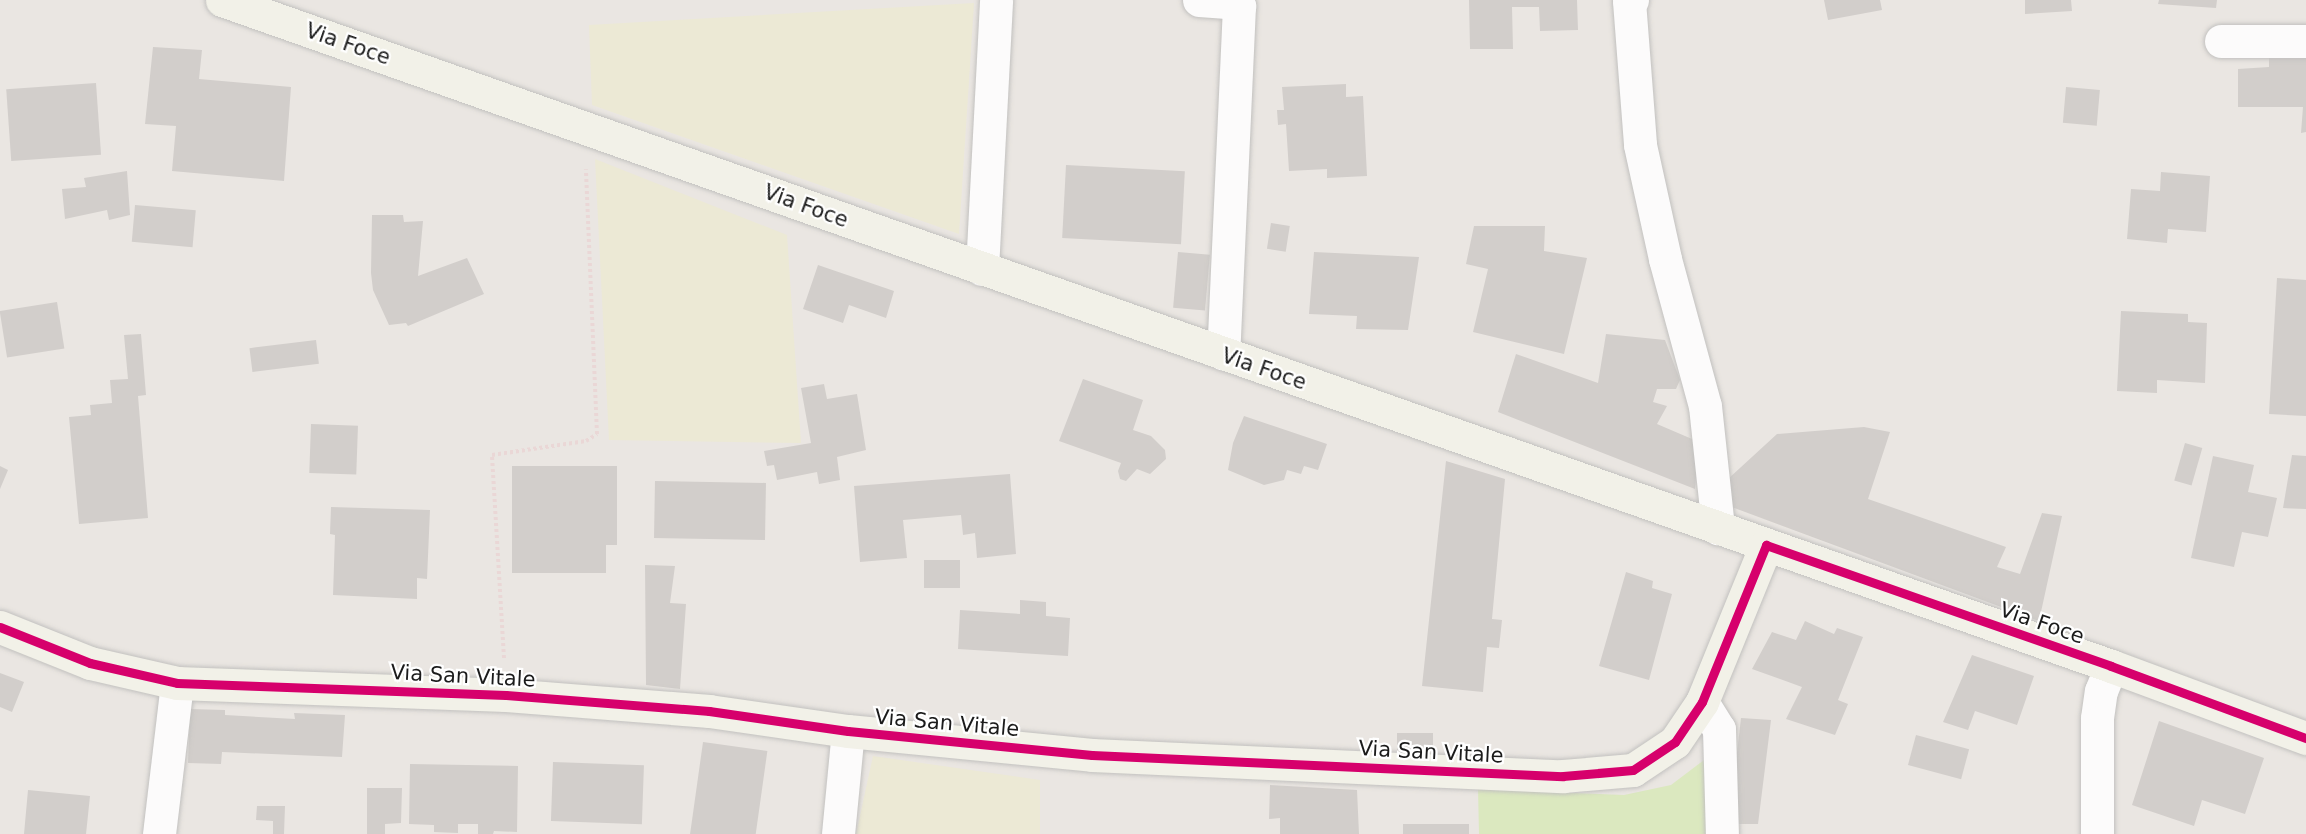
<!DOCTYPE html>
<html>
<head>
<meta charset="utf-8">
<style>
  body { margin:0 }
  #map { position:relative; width:2306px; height:834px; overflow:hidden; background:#eae6e2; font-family:"DejaVu Sans",sans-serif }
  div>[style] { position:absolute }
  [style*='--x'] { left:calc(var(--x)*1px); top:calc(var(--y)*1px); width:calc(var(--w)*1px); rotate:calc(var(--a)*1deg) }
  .farmland>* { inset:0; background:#ece9d5 }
  .grass>* { inset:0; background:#dbe8bf }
  .building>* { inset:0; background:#d2cecb; transform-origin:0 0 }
  .path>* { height:4px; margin-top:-2px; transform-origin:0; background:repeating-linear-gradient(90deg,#ead7d6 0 3px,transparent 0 6px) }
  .roads { filter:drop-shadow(0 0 2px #c2c1bf) drop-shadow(0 0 2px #c2c1bf) }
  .street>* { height:33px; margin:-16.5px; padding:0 16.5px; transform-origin:16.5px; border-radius:16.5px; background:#fcfbfb }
  .secondary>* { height:33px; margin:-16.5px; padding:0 16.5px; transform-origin:16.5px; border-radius:16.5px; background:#f2f1e8 }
  .cycleway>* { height:9px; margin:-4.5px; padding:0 4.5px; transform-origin:4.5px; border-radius:4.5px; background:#d6006c }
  span { translate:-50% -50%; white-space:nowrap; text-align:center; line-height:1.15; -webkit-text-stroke:4.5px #fff; paint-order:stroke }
  .street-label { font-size:21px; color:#1b1b1b }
</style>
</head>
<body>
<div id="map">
  <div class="farmland">
    <div style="clip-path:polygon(974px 3px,959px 234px,592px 105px,589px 25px)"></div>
    <div style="clip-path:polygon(595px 159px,787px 235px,801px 443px,609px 440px)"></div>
    <div style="clip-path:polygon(873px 756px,1040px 780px,1040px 834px,856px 834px)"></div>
  </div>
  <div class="grass">
    <div style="clip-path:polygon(1704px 760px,1714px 834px,1479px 834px,1478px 789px,1624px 795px,1671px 785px)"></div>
  </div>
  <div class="building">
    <div style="clip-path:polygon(1469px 0,1577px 0,1578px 30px,1540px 31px,1539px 7px,1512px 7px,1513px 49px,1470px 49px)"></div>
    <div style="clip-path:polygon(1824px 0,1880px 0,1882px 10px,1828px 20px)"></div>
    <div style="clip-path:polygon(2025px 0,2071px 0,2072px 11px,2025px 14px)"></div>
    <div style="clip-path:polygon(2159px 0,2217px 0,2216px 8px,2158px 4px)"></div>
    <div style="clip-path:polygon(2306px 44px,2306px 132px,2301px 133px,2303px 107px,2238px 107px,2238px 69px,2269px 67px,2269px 47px)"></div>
    <div style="clip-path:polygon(153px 47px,202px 50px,199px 79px,291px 87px,284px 181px,172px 171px,176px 126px,145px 124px)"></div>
    <div style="left:96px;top:83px;width:72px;height:90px;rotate:86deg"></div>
    <div style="clip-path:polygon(1346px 84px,1346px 97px,1363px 96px,1367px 176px,1327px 178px,1327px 169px,1289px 171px,1286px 124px,1278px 125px,1277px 110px,1284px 110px,1282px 87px)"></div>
    <div style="left:2066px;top:87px;width:34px;height:36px;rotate:5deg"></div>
    <div style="left:1066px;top:165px;width:119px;height:73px;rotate:3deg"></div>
    <div style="clip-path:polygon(127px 171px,130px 215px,109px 220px,107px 210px,65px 219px,62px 189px,86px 187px,84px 178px)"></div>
    <div style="clip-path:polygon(2161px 172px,2210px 176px,2206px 232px,2168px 229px,2167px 243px,2127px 239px,2131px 189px,2160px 191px)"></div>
    <div style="left:135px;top:205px;width:61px;height:37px;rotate:5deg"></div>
    <div style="clip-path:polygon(372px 215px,403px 215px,404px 222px,423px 221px,418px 276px,467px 258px,484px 294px,408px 326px,406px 323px,389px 325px,373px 290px,371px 273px)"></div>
    <div style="left:1271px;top:223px;width:19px;height:26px;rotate:9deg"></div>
    <div style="clip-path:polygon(1474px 226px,1545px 226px,1544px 251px,1587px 258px,1564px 354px,1473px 332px,1488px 269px,1466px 264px)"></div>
    <div style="left:1178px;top:252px;width:32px;height:56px;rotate:5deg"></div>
    <div style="clip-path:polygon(1314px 252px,1419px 257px,1408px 330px,1356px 329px,1357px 316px,1309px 314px)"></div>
    <div style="clip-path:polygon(818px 265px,894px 291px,886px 318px,849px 305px,843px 323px,803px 309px)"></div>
    <div style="clip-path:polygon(2277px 278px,2306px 280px,2306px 416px,2269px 414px)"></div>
    <div style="left:57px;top:302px;width:47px;height:58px;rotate:81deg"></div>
    <div style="clip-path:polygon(2121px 311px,2188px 314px,2188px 322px,2207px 323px,2205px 383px,2157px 380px,2157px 393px,2117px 391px)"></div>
    <div style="clip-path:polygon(141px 334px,146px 395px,138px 396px,148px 518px,79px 524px,69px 417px,91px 415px,90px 405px,112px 403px,110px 380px,128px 379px,124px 335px)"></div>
    <div style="clip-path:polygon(1606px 334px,1665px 340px,1680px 380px,1676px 389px,1657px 389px,1653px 402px,1667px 406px,1657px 424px,1699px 442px,1695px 489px,1498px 412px,1516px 354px,1598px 383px)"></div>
    <div style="left:316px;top:340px;width:24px;height:67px;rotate:83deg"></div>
    <div style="clip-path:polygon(1083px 379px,1143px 400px,1133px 430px,1151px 436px,1165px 450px,1166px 459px,1150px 474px,1137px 469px,1126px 481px,1120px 479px,1118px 471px,1121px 463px,1059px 441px)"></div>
    <div style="clip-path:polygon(824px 384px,827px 399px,857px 394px,866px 450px,837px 457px,840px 480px,819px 484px,817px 472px,777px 480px,774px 465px,767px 466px,764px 451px,811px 443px,801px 388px)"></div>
    <div style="clip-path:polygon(1244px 416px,1327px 444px,1318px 470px,1304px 466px,1301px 474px,1287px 470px,1284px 480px,1264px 485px,1228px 470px,1233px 443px)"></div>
    <div style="left:311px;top:424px;width:47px;height:49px;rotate:2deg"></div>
    <div style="clip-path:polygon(1864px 427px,1890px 432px,1868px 499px,2006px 547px,1997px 567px,2020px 574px,2042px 513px,2062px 516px,2039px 621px,1729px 506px,1728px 479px,1777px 434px)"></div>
    <div style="left:2185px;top:443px;width:18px;height:39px;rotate:16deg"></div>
    <div style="clip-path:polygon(2292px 455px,2306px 456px,2306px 509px,2283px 508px)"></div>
    <div style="clip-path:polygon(2213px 456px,2254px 465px,2248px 492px,2277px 498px,2268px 537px,2242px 532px,2234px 567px,2191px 558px)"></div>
    <div style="clip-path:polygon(1446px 461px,1505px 479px,1492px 619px,1502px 620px,1499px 648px,1487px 647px,1483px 692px,1422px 686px)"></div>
    <div style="clip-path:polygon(0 466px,8px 470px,0 489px)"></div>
    <div style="clip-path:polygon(512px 466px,617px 466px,617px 545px,606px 545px,606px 573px,512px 573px)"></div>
    <div style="clip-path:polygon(1010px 474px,1016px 554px,977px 558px,975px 533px,963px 535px,961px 515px,903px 520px,907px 558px,860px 562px,854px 486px)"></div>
    <div style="left:655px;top:481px;width:111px;height:57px;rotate:1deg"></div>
    <div style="clip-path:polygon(331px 507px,430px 510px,427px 579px,417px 578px,417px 599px,333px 595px,335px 535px,330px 534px)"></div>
    <div style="left:924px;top:560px;width:36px;height:28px"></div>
    <div style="clip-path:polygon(645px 565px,675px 566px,670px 603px,686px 604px,680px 689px,646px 685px)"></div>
    <div style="clip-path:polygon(1626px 572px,1653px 581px,1652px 588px,1672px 594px,1649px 680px,1599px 666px)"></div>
    <div style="clip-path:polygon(1020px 600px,1046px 602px,1046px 616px,1070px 618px,1068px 656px,958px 649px,960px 610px,1020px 614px)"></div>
    <div style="clip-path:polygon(1805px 621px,1834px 634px,1837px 628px,1863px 637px,1838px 700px,1848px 704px,1835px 735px,1786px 719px,1802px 687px,1752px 669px,1772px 632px,1796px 640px)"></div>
    <div style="clip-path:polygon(1972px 655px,2034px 676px,2017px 725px,1975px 711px,1968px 730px,1943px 722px)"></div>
    <div style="clip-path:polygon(0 673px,24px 682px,12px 712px,0 707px)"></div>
    <div style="clip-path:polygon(190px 709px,225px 710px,225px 715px,295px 719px,294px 713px,345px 715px,342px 757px,222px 752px,221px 764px,188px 763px)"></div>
    <div style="clip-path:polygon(1741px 718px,1771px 720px,1758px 824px,1738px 824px,1736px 762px)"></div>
    <div style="clip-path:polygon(2159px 721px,2264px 758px,2245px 814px,2202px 800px,2194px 826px,2132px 805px)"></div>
    <div style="left:1397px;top:733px;width:36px;height:17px"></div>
    <div style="left:1916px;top:735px;width:55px;height:31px;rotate:15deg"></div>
    <div style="left:703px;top:742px;width:65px;height:93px;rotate:8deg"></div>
    <div style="left:553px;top:762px;width:91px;height:59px;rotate:2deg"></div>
    <div style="clip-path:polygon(410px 764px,518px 766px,517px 832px,494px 831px,493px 834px,478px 834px,478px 824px,458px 824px,458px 833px,434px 832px,434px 825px,409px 824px)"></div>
    <div style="clip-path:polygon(1270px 785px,1357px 790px,1359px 834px,1280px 834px,1280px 818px,1269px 819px)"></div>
    <div style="clip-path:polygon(367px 788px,402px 788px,401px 823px,385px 824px,385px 834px,367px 834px)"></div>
    <div style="clip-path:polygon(28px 790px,90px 796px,86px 834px,24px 834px)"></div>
    <div style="clip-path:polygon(257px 806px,285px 806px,284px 834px,273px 834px,273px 821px,256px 820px)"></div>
    <div style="left:1469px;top:824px;width:10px;height:66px;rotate:90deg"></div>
  </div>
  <div class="path">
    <div style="--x:504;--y:658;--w:203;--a:-93.4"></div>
    <div style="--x:492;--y:455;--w:95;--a:-8.5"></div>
    <div style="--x:586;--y:441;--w:13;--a:-32"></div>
    <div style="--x:597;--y:434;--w:265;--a:-92.4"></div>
  </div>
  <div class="roads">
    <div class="street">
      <div style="--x:1199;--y:0;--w:28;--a:4"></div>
      <div style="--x:1227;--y:2;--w:13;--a:18"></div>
      <div style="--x:1239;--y:6;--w:348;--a:92.6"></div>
      <div style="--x:1632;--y:0;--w:3;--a:162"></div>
      <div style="--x:1629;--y:1;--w:144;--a:85.6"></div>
      <div style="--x:1640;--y:145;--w:117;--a:77.6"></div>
      <div style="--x:1665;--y:259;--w:152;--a:74.8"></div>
      <div style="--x:1705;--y:406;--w:123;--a:83.9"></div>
      <div style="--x:2221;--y:41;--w:85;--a:0"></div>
      <div style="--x:982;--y:269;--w:269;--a:-87"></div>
      <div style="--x:1702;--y:702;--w:32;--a:58"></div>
      <div style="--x:1719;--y:729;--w:105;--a:88.4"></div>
      <div style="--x:159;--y:834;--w:152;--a:-83.2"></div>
      <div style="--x:838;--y:834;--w:103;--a:-84.5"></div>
      <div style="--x:2097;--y:834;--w:116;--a:-90"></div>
      <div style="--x:2097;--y:718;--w:27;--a:-82"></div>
      <div style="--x:2101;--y:691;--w:27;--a:-68"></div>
    </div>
    <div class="secondary">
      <div style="--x:222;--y:0;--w:2003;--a:19.42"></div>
      <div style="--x:2111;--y:666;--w:208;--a:20.3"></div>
      <div style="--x:0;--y:627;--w:97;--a:21.8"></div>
      <div style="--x:90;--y:663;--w:89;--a:12.9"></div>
      <div style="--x:177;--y:683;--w:329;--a:2.1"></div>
      <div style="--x:506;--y:695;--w:204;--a:4.5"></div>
      <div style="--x:709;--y:711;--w:140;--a:8.2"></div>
      <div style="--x:848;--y:731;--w:245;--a:5.6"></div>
      <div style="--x:1092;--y:755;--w:471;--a:2.6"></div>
      <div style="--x:1563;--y:776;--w:70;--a:-4.9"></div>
      <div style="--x:1633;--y:770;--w:50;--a:-33.7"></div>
      <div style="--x:1675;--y:742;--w:48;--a:-56"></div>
      <div style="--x:1702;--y:702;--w:170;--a:-67.8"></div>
    </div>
  </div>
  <div class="cycleway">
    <div style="--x:0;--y:627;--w:97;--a:21.8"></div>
    <div style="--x:90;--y:663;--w:89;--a:12.9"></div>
    <div style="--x:177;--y:683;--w:329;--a:2.1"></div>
    <div style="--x:506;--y:695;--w:204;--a:4.5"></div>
    <div style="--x:709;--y:711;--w:140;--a:8.2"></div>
    <div style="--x:848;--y:731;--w:245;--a:5.6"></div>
    <div style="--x:1092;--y:755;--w:471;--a:2.6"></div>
    <div style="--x:1563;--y:776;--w:70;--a:-4.9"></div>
    <div style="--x:1633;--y:770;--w:50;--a:-33.7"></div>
    <div style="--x:1675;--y:742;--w:48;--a:-56"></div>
    <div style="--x:1702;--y:702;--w:170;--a:-67.8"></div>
    <div style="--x:1766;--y:545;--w:366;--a:19.3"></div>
    <div style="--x:2111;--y:666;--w:208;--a:20.3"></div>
  </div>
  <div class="street-label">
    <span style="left:348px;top:44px;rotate:19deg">Via Foce</span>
    <span style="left:806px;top:206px;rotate:20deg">Via Foce</span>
    <span style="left:1264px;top:369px;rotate:19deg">Via Foce</span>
    <span style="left:2042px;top:623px;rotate:19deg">Via Foce</span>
    <span style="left:463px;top:676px;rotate:3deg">Via San Vitale</span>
    <span style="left:947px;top:723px;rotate:5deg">Via San Vitale</span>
    <span style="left:1431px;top:752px;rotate:3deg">Via San Vitale</span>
  </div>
</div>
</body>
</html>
